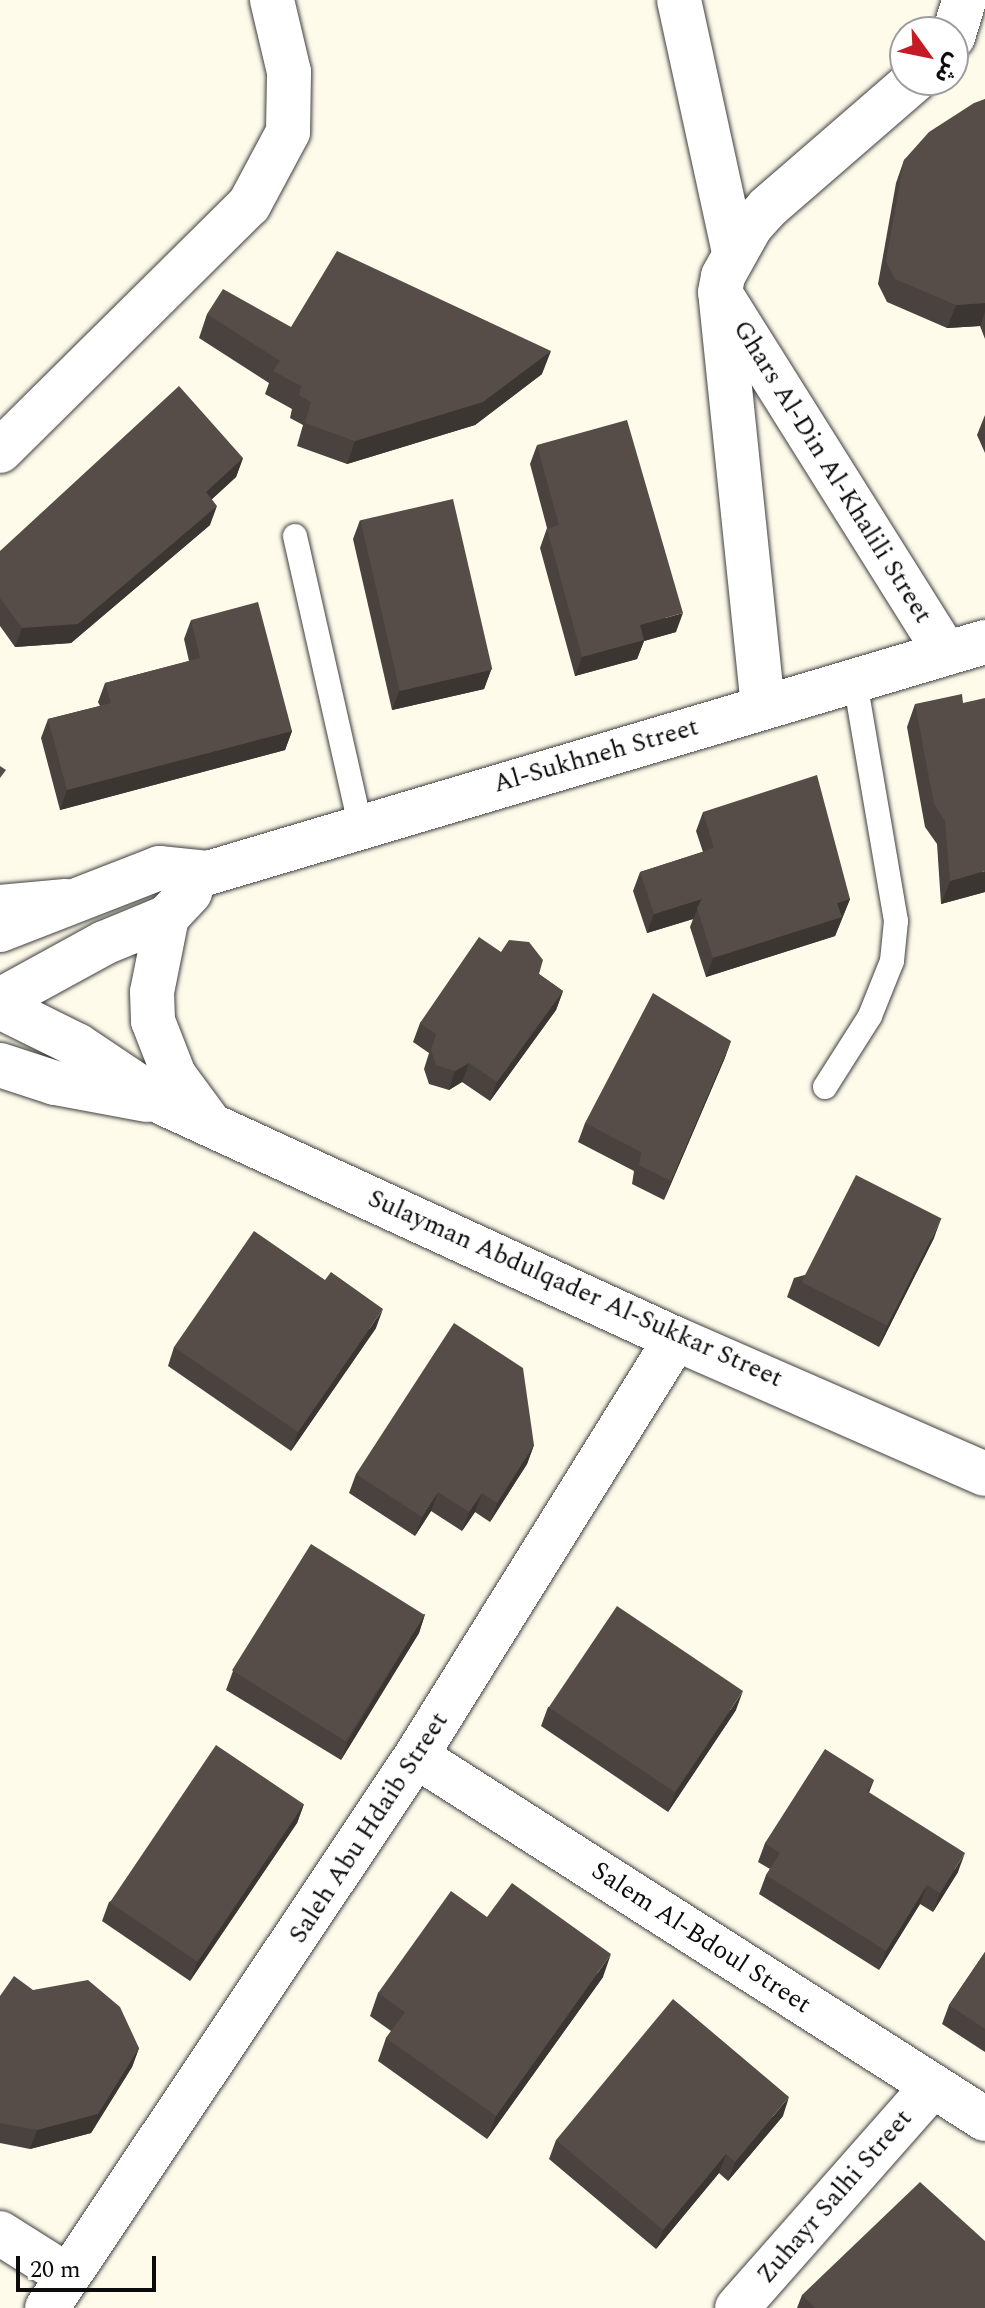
<!DOCTYPE html>
<html>
<head>
<meta charset="utf-8">
<style>
  body { margin:0 }
  #map { position:relative; width:985px; height:2308px; overflow:hidden; background:#fffbeb; font-family:Spectral,"Noto Sans Arabic",serif }
  div>[style] { position:absolute }
  [style*='--x'] { left:calc(var(--x)*1px); top:calc(var(--y)*1px); width:calc(var(--w)*1px); rotate:calc(var(--a)*1deg) }
  .roads { filter:drop-shadow(0 0 2px #3f3f3f) drop-shadow(0 0 2px #3f3f3f) }
  .service>* { height:24px; margin:-12px; padding:0 12px; transform-origin:12px; border-radius:12px; background:#fff }
  .minor>* { height:44px; margin:-22px; padding:0 22px; transform-origin:22px; border-radius:22px; background:#fff }
  .tertiary>* { height:44px; margin:-22px; padding:0 22px; transform-origin:22px; border-radius:22px; background:#fff }
  .wall>* { inset:0; background:#4a423e }
  .shaded-wall>* { inset:0; background:#3c3632 }
  .building>* { inset:0; background:#564d48; transform-origin:0 0 }
  span { translate:-50% -50%; white-space:nowrap; text-align:center; line-height:1.15; -webkit-text-stroke:8px #fff; paint-order:stroke }
  .street-label { font-size:26px; color:#0c0c0c }
  .north { position:absolute; left:889px; top:16px; width:80px; height:80px; box-sizing:border-box; background:#fff; border:2px solid #9e9e9e; border-radius:50%; rotate:123deg; font-size:22px; font-weight:700; line-height:32px; text-align:center; color:#0c0c0c }
  .north::after { content:''; display:block; margin:auto; width:28px; height:36px; background:#c51b24; clip-path:polygon(50% 0,100% 100%,50% 72%,0 100%) }
  .scale { position:absolute; left:16px; top:2256px; width:140px; height:36px; box-sizing:border-box; border:4px solid #0c0c0c; border-top:0; padding-left:10px; font-size:24px; line-height:28px; white-space:nowrap; color:#0c0c0c; -webkit-text-stroke:6px #fff; paint-order:stroke }
</style>
</head>
<body>
<div id="map">
  <div class="roads">
    <div class="service">
      <div style="--x:295;--y:536;--w:295;--a:77.3"></div>
      <div style="--x:825;--y:1087;--w:84;--a:-57.6"></div>
      <div style="--x:870;--y:1016;--w:59;--a:-68.2"></div>
      <div style="--x:892;--y:961;--w:40;--a:-84.3"></div>
      <div style="--x:896;--y:921;--w:243;--a:-99.7"></div>
    </div>
    <div class="minor">
      <div style="--x:679;--y:0;--w:258;--a:77.7"></div>
      <div style="--x:953;--y:37;--w:39;--a:-73"></div>
      <div style="--x:725;--y:301;--w:414;--a:57.9"></div>
      <div style="--x:0;--y:451;--w:350;--a:-44.7"></div>
      <div style="--x:249;--y:205;--w:83;--a:-61.9"></div>
      <div style="--x:288;--y:132;--w:60;--a:-89"></div>
      <div style="--x:289;--y:72;--w:74;--a:-103.3"></div>
      <div style="--x:763;--y:707;--w:417;--a:-95.9"></div>
      <div style="--x:720;--y:292;--w:16;--a:-79"></div>
      <div style="--x:723;--y:276;--w:57;--a:-60.8"></div>
      <div style="--x:751;--y:226;--w:24;--a:-48"></div>
      <div style="--x:767;--y:208;--w:196;--a:-40.9"></div>
      <div style="--x:0;--y:930;--w:171;--a:-21.3"></div>
      <div style="--x:159;--y:868;--w:49;--a:5.8"></div>
      <div style="--x:208;--y:873;--w:811;--a:-16.56"></div>
      <div style="--x:0;--y:1000;--w:119;--a:-28.7"></div>
      <div style="--x:104;--y:943;--w:68;--a:-22.4"></div>
      <div style="--x:167;--y:917;--w:34;--a:-47"></div>
      <div style="--x:416;--y:1756;--w:675;--a:32.54"></div>
      <div style="--x:0;--y:2233;--w:80;--a:32.3"></div>
      <div style="--x:47;--y:2308;--w:664;--a:-56.24"></div>
      <div style="--x:416;--y:1756;--w:491;--a:-58.1"></div>
      <div style="--x:737;--y:2308;--w:296;--a:-48.6"></div>
    </div>
    <div class="tertiary">
      <div style="--x:0;--y:907;--w:66;--a:-5.2"></div>
      <div style="--x:167;--y:917;--w:76;--a:101.3"></div>
      <div style="--x:152;--y:992;--w:29;--a:88"></div>
      <div style="--x:153;--y:1021;--w:58;--a:68.7"></div>
      <div style="--x:174;--y:1075;--w:56;--a:53.7"></div>
      <div style="--x:0;--y:1007;--w:86;--a:26.3"></div>
      <div style="--x:77;--y:1045;--w:106;--a:33.8"></div>
      <div style="--x:165;--y:1104;--w:562;--a:24.7"></div>
      <div style="--x:676;--y:1339;--w:337;--a:23.6"></div>
      <div style="--x:0;--y:1065;--w:58;--a:18.1"></div>
      <div style="--x:55;--y:1083;--w:94;--a:10.5"></div>
    </div>
  </div>
  <div class="wall">
    <div style="clip-path:polygon(985px 99px,985px 339px,980px 326px,947px 328px,887px 302px,878px 284px,896px 183px,904px 160px)"></div>
    <div style="clip-path:polygon(207px 314px,291px 327px,542px 374px,475px 425px,347px 464px,297px 446px,303px 425px,290px 418px,292px 409px,265px 394px,269px 383px,199px 338px)"></div>
    <div style="clip-path:polygon(985px 415px,985px 453px,977px 435px)"></div>
    <div style="clip-path:polygon(537px 445px,676px 632px,644px 641px,637px 659px,575px 676px,540px 548px,547px 528px,530px 464px)"></div>
    <div style="clip-path:polygon(243px 458px,236px 477px,212px 499px,210px 525px,71px 643px,15px 647px,0 626px,0 551px)"></div>
    <div style="clip-path:polygon(360px 520px,491px 670px,484px 689px,392px 710px,353px 539px)"></div>
    <div style="clip-path:polygon(191px 620px,292px 731px,285px 750px,60px 810px,41px 738px,48px 719px,100px 706px,98px 702px,105px 683px,189px 661px,184px 639px)"></div>
    <div style="clip-path:polygon(963px 703px,985px 892px,941px 904px,937px 844px,925px 827px,907px 727px,915px 704px)"></div>
    <div style="clip-path:polygon(703px 812px,850px 899px,835px 936px,706px 977px,690px 927px,693px 919px,647px 933px,633px 891px,640px 872px,703px 852px,696px 831px)"></div>
    <div style="clip-path:polygon(501px 952px,539px 974px,563px 991px,556px 1010px,490px 1101px,462px 1082px,449px 1090px,429px 1084px,424px 1069px,429px 1053px,413px 1042px,420px 1023px)"></div>
    <div style="clip-path:polygon(731px 1041px,724px 1060px,664px 1200px,632px 1184px,634px 1171px,578px 1142px,585px 1123px)"></div>
    <div style="clip-path:polygon(934px 1238px,879px 1347px,787px 1297px,794px 1278px)"></div>
    <div style="clip-path:polygon(376px 1328px,291px 1451px,168px 1366px,174px 1347px)"></div>
    <div style="clip-path:polygon(534px 1445px,527px 1464px,490px 1522px,475px 1512px,462px 1531px,431px 1511px,415px 1536px,349px 1493px,356px 1474px)"></div>
    <div style="clip-path:polygon(425px 1614px,419px 1633px,341px 1760px,226px 1690px,233px 1671px)"></div>
    <div style="clip-path:polygon(548px 1707px,736px 1710px,668px 1812px,541px 1726px)"></div>
    <div style="clip-path:polygon(874px 1780px,869px 1793px,958px 1872px,933px 1912px,920px 1904px,879px 1970px,759px 1894px,766px 1875px,770px 1869px,758px 1862px,765px 1843px)"></div>
    <div style="clip-path:polygon(304px 1804px,297px 1823px,190px 1981px,102px 1921px,109px 1902px)"></div>
    <div style="clip-path:polygon(487px 1917px,603px 1977px,487px 2139px,378px 2061px,386px 2038px,391px 2031px,370px 2016px,378px 1993px)"></div>
    <div style="clip-path:polygon(985px 1952px,985px 2052px,942px 2024px,949px 2005px)"></div>
    <div style="clip-path:polygon(33px 1990px,139px 2048px,132px 2067px,91px 2133px,30px 2149px,0 2143px,0 1996px)"></div>
    <div style="clip-path:polygon(783px 2116px,728px 2181px,719px 2173px,656px 2249px,549px 2159px,556px 2140px)"></div>
    <div style="clip-path:polygon(802px 2295px,985px 2308px,797px 2308px)"></div>
  </div>
  <div class="shaded-wall">
    <div style="clip-path:polygon(985px 303px,985px 312px,980px 326px,947px 328px,956px 305px)"></div>
    <div style="clip-path:polygon(551px 351px,542px 374px,475px 425px,347px 464px,355px 441px)"></div>
    <div style="clip-path:polygon(243px 458px,236px 477px,199px 511px,206px 492px)"></div>
    <div style="clip-path:polygon(217px 506px,210px 525px,71px 643px,15px 647px,22px 628px)"></div>
    <div style="clip-path:polygon(683px 613px,676px 632px,644px 641px,637px 659px,575px 676px,582px 657px,640px 625px)"></div>
    <div style="clip-path:polygon(491px 670px,484px 689px,392px 710px,399px 691px)"></div>
    <div style="clip-path:polygon(292px 731px,285px 750px,60px 810px,67px 790px)"></div>
    <div style="clip-path:polygon(985px 871px,985px 892px,941px 904px,950px 881px)"></div>
    <div style="clip-path:polygon(702px 899px,693px 919px,647px 933px,654px 914px)"></div>
    <div style="clip-path:polygon(850px 899px,835px 936px,706px 977px,713px 958px,837px 903px)"></div>
    <div style="clip-path:polygon(563px 991px,556px 1010px,490px 1101px,497px 1082px)"></div>
    <div style="clip-path:polygon(731px 1041px,724px 1060px,664px 1200px,671px 1181px)"></div>
    <div style="clip-path:polygon(469px 1063px,462px 1082px,449px 1090px,455px 1071px)"></div>
    <div style="clip-path:polygon(941px 1219px,934px 1238px,879px 1347px,886px 1328px)"></div>
    <div style="clip-path:polygon(383px 1309px,376px 1328px,291px 1451px,298px 1432px)"></div>
    <div style="clip-path:polygon(534px 1445px,527px 1464px,490px 1522px,497px 1503px)"></div>
    <div style="clip-path:polygon(438px 1492px,431px 1511px,415px 1536px,422px 1517px)"></div>
    <div style="clip-path:polygon(482px 1493px,475px 1512px,462px 1531px,469px 1512px)"></div>
    <div style="clip-path:polygon(425px 1614px,419px 1633px,341px 1760px,348px 1741px)"></div>
    <div style="clip-path:polygon(743px 1691px,736px 1710px,668px 1812px,675px 1793px)"></div>
    <div style="clip-path:polygon(304px 1804px,297px 1823px,190px 1981px,197px 1962px)"></div>
    <div style="clip-path:polygon(965px 1853px,958px 1872px,933px 1912px,940px 1893px)"></div>
    <div style="clip-path:polygon(927px 1885px,920px 1904px,879px 1970px,886px 1951px)"></div>
    <div style="clip-path:polygon(611px 1954px,603px 1977px,487px 2139px,496px 2116px)"></div>
    <div style="clip-path:polygon(139px 2048px,132px 2067px,91px 2133px,30px 2149px,37px 2130px)"></div>
    <div style="clip-path:polygon(789px 2097px,783px 2116px,728px 2181px,735px 2162px)"></div>
    <div style="clip-path:polygon(726px 2154px,719px 2173px,656px 2249px,663px 2230px)"></div>
  </div>
  <div class="building">
    <div style="clip-path:polygon(985px 99px,985px 303px,956px 305px,895px 279px,886px 261px,904px 160px,929px 132px,974px 103px)"></div>
    <div style="clip-path:polygon(337px 251px,551px 351px,483px 402px,355px 441px,305px 423px,311px 402px,299px 395px,301px 386px,273px 371px,280px 361px,207px 314px,223px 289px,291px 327px)"></div>
    <div style="clip-path:polygon(179px 386px,243px 458px,206px 492px,217px 506px,78px 624px,22px 628px,0 598px,0 551px)"></div>
    <div style="clip-path:polygon(627px 420px,683px 613px,640px 625px,644px 640px,582px 657px,547px 529px,559px 525px,537px 445px)"></div>
    <div style="left:453px;top:499px;width:175px;height:95px;rotate:77deg"></div>
    <div style="clip-path:polygon(258px 602px,292px 731px,67px 790px,48px 719px,111px 703px,105px 683px,200px 658px,191px 620px)"></div>
    <div style="clip-path:polygon(962px 694px,963px 703px,985px 698px,985px 871px,950px 881px,945px 821px,934px 804px,915px 704px)"></div>
    <div style="clip-path:polygon(0 766px,6px 770px,0 778px)"></div>
    <div style="clip-path:polygon(817px 775px,850px 899px,837px 903px,842px 917px,713px 958px,697px 908px,702px 899px,654px 914px,640px 872px,714px 848px,703px 812px)"></div>
    <div style="clip-path:polygon(479px 937px,501px 952px,509px 940px,529px 942px,543px 960px,539px 974px,563px 991px,497px 1082px,469px 1063px,455px 1071px,436px 1065px,431px 1050px,436px 1034px,420px 1023px)"></div>
    <div style="clip-path:polygon(653px 993px,731px 1041px,671px 1181px,639px 1165px,641px 1152px,585px 1123px)"></div>
    <div style="left:856px;top:1175px;width:96px;height:120px;rotate:27deg"></div>
    <div style="clip-path:polygon(254px 1231px,325px 1280px,331px 1272px,383px 1309px,298px 1432px,174px 1347px)"></div>
    <div style="clip-path:polygon(454px 1323px,523px 1368px,534px 1445px,497px 1503px,482px 1493px,469px 1512px,438px 1492px,422px 1517px,356px 1474px)"></div>
    <div style="left:311px;top:1544px;width:134px;height:149px;rotate:32deg"></div>
    <div style="left:617px;top:1606px;width:152px;height:122px;rotate:34deg"></div>
    <div style="left:216px;top:1745px;width:106px;height:190px;rotate:34deg"></div>
    <div style="clip-path:polygon(825px 1749px,874px 1780px,867px 1791px,965px 1853px,940px 1893px,927px 1885px,886px 1951px,766px 1875px,780px 1853px,765px 1843px)"></div>
    <div style="clip-path:polygon(512px 1883px,611px 1954px,496px 2116px,386px 2038px,405px 2012px,378px 1993px,451px 1891px,487px 1917px)"></div>
    <div style="clip-path:polygon(985px 1952px,985px 2029px,949px 2005px)"></div>
    <div style="clip-path:polygon(14px 1976px,33px 1990px,88px 1980px,120px 2007px,139px 2048px,98px 2114px,37px 2130px,0 2123px,0 1996px)"></div>
    <div style="clip-path:polygon(673px 1999px,789px 2097px,735px 2162px,726px 2154px,663px 2230px,556px 2140px)"></div>
    <div style="clip-path:polygon(920px 2182px,985px 2241px,985px 2308px,815px 2308px,802px 2295px)"></div>
  </div>
  <div class="street-label">
    <span style="left:832px;top:472px;rotate:58deg">Ghars Al-Din Al-Khalili Street</span>
    <span style="left:596px;top:756px;rotate:-16deg">Al-Sukhneh Street</span>
    <span style="left:575px;top:1289px;rotate:24deg">Sulayman Abdulqader Al-Sukkar Street</span>
    <span style="left:369px;top:1828px;rotate:-57deg">Saleh Abu Hdaib Street</span>
    <span style="left:701px;top:1938px;rotate:33deg">Salem Al-Bdoul Street</span>
    <span style="left:835px;top:2197px;rotate:-49deg">Zuhayr Salhi Street</span>
  </div>
  <div class="north">ش</div>
  <div class="scale">20 m</div>
</div>
</body>
</html>
